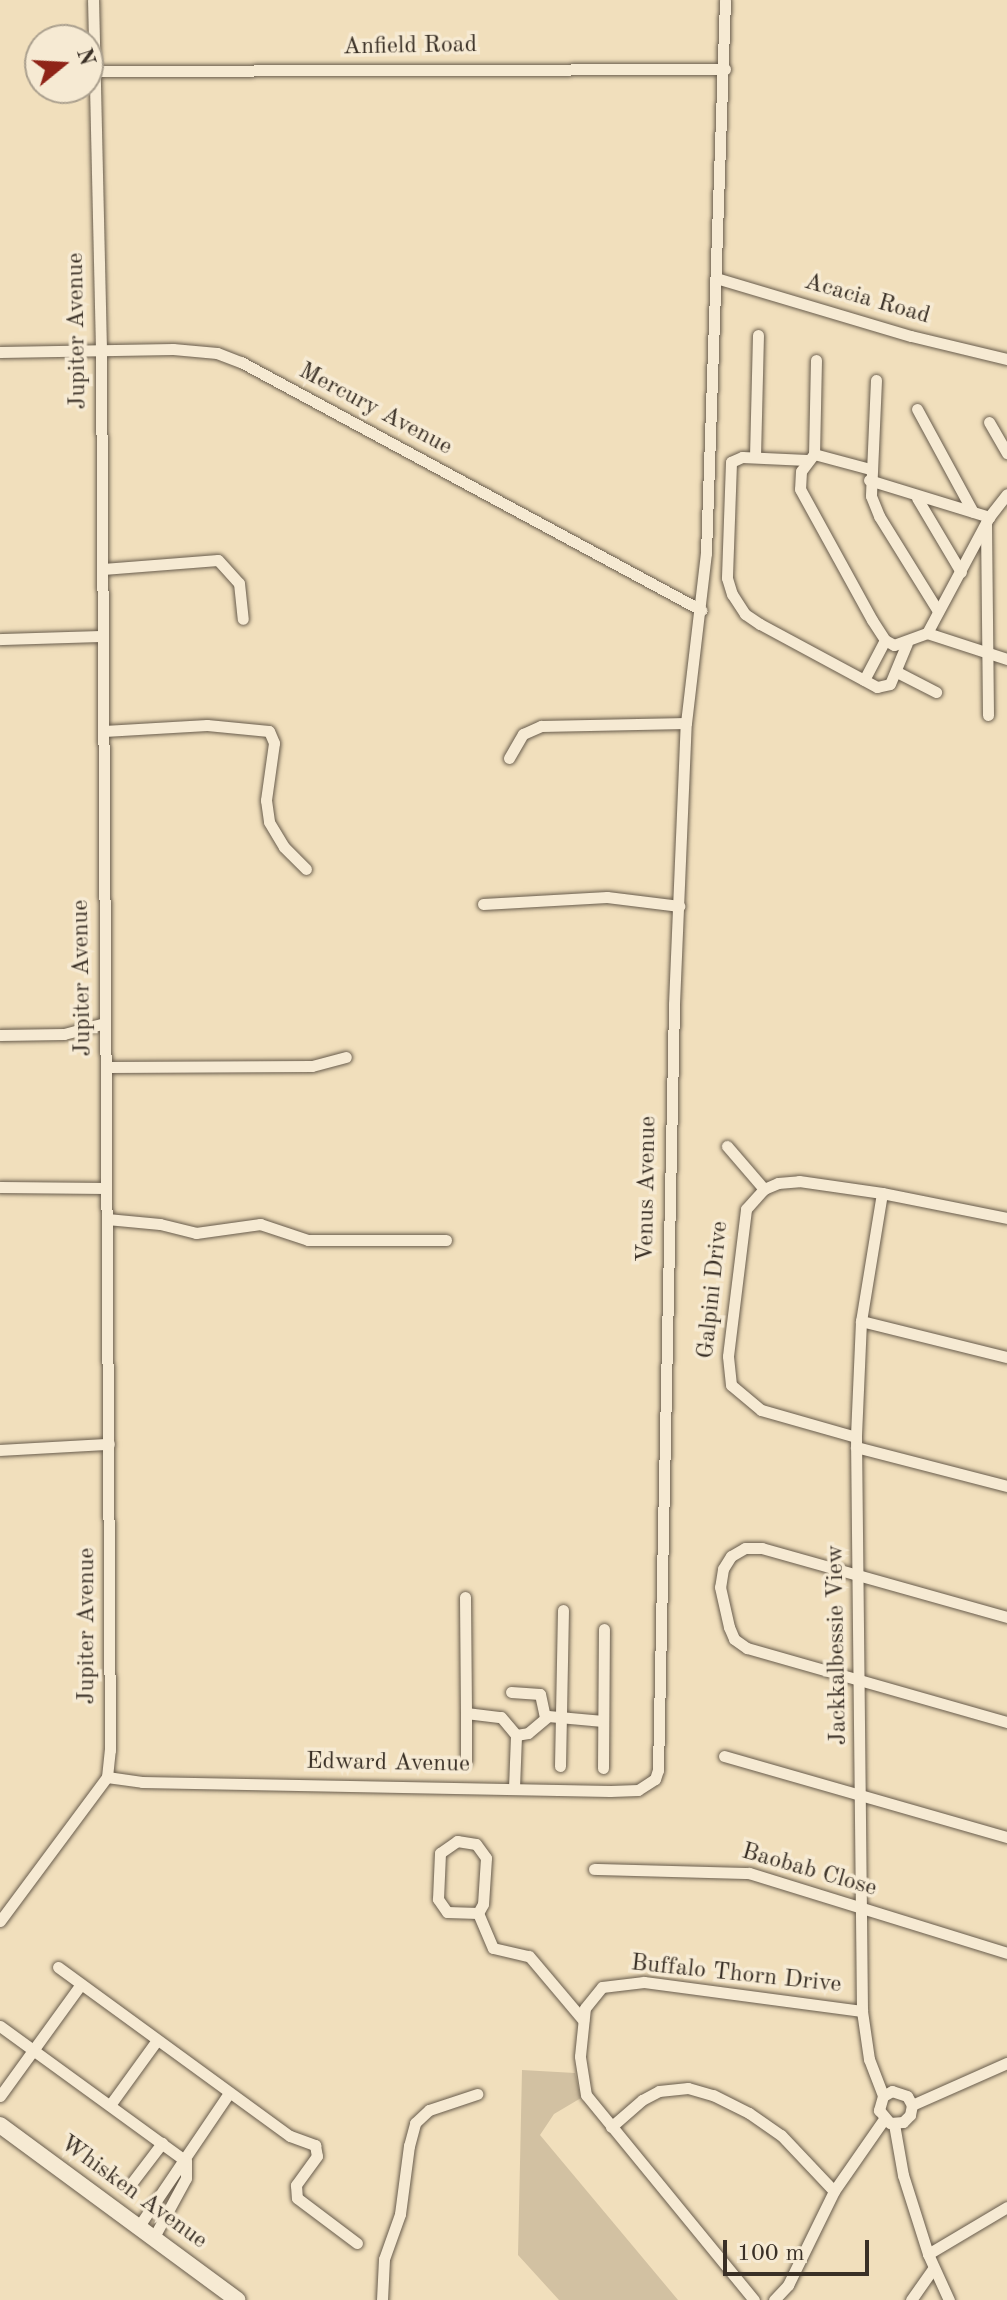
<!DOCTYPE html>
<html>
<head>
<meta charset="utf-8">
<style>
  body { margin:0 }
  #map { position:relative; width:1007px; height:2300px; overflow:hidden; background:#f1dfbc; font-family:"Old Standard TT",serif }
  div>[style] { position:absolute }
  [style*='--x'] { left:calc(var(--x)*1px); top:calc(var(--y)*1px); width:calc(var(--w)*1px); rotate:calc(var(--a)*1deg) }
  .green>* { inset:0; background:#d2c1a2 }
  .roads { filter:drop-shadow(0 0 2px #685c4c) drop-shadow(0 0 2px #685c4c) }
  .street>* { height:11px; margin:-5.5px; padding:0 5.5px; transform-origin:5.5px; border-radius:5.5px; background:#f6ead3 }
  .secondary>* { height:16px; margin:-8px; padding:0 8px; transform-origin:8px; border-radius:8px; background:#f6ead3 }
  span { translate:-50% -50%; white-space:nowrap; text-align:center; line-height:1.15; -webkit-text-stroke:7px #f6ead3; paint-order:stroke }
  .street-label { font-size:24px; color:#3a3026 }
  .north { position:absolute; left:24px; top:24px; width:80px; height:80px; box-sizing:border-box; background:#f6ead3; border:2px solid #aba08e; border-radius:50%; rotate:72deg; font-size:22px; font-weight:700; line-height:32px; text-align:center; color:#3a3026 }
  .north::after { content:''; display:block; margin:auto; width:28px; height:36px; background:#8f2418; clip-path:polygon(50% 0,100% 100%,50% 72%,0 100%) }
  .scale { position:absolute; left:723px; top:2240px; width:146px; height:36px; box-sizing:border-box; border:4px solid #3a3026; border-top:0; padding-left:10px; font-size:24px; line-height:28px; white-space:nowrap; color:#3a3026; -webkit-text-stroke:6px #f6ead3; paint-order:stroke }
</style>
</head>
<body>
<div id="map">
  <div class="green">
    <div style="clip-path:polygon(522px 2070px,575px 2073px,581px 2098px,554px 2114px,540px 2135px,678px 2300px,559px 2300px,518px 2255px)"></div>
  </div>
  <div class="roads">
    <div class="street">
      <div style="--x:95;--y:71;--w:630;--a:-0.18"></div>
      <div style="--x:716;--y:278;--w:203;--a:16.6"></div>
      <div style="--x:911;--y:336;--w:99;--a:13.5"></div>
      <div style="--x:0;--y:352;--w:173;--a:-1"></div>
      <div style="--x:173;--y:349;--w:44;--a:5.2"></div>
      <div style="--x:217;--y:353;--w:26;--a:21"></div>
      <div style="--x:241;--y:362;--w:523;--a:28.33"></div>
      <div style="--x:816;--y:360;--w:94;--a:91.2"></div>
      <div style="--x:814;--y:454;--w:21;--a:127"></div>
      <div style="--x:801;--y:471;--w:18;--a:93"></div>
      <div style="--x:800;--y:489;--w:149;--a:61.2"></div>
      <div style="--x:872;--y:620;--w:24;--a:57"></div>
      <div style="--x:885;--y:640;--w:10;--a:29"></div>
      <div style="--x:894;--y:645;--w:35;--a:-20"></div>
      <div style="--x:927;--y:633;--w:84;--a:18"></div>
      <div style="--x:876;--y:380;--w:116;--a:92.5"></div>
      <div style="--x:871;--y:496;--w:22;--a:68"></div>
      <div style="--x:879;--y:516;--w:112;--a:58.2"></div>
      <div style="--x:917;--y:409;--w:117;--a:61.5"></div>
      <div style="--x:989;--y:422;--w:36;--a:60"></div>
      <div style="--x:814;--y:454;--w:58;--a:15"></div>
      <div style="--x:755;--y:457;--w:122;--a:-88.6"></div>
      <div style="--x:807;--y:460;--w:65;--a:-177.4"></div>
      <div style="--x:742;--y:457;--w:12;--a:156"></div>
      <div style="--x:731;--y:462;--w:116;--a:92"></div>
      <div style="--x:727;--y:578;--w:17;--a:73"></div>
      <div style="--x:732;--y:594;--w:24;--a:57"></div>
      <div style="--x:745;--y:614;--w:18;--a:34"></div>
      <div style="--x:760;--y:624;--w:133;--a:28.3"></div>
      <div style="--x:877;--y:687;--w:13;--a:-13"></div>
      <div style="--x:890;--y:684;--w:44;--a:-67.5"></div>
      <div style="--x:869;--y:480;--w:126;--a:17.1"></div>
      <div style="--x:917;--y:498;--w:86;--a:59.3"></div>
      <div style="--x:986;--y:523;--w:192;--a:89.4"></div>
      <div style="--x:103;--y:569;--w:115;--a:-4.5"></div>
      <div style="--x:218;--y:560;--w:31;--a:48"></div>
      <div style="--x:239;--y:583;--w:36;--a:84"></div>
      <div style="--x:927;--y:633;--w:132;--a:-61.9"></div>
      <div style="--x:989;--y:517;--w:29;--a:-52"></div>
      <div style="--x:0;--y:639;--w:103;--a:-1.7"></div>
      <div style="--x:897;--y:672;--w:44;--a:27.1"></div>
      <div style="--x:864;--y:680;--w:45;--a:-62.3"></div>
      <div style="--x:104;--y:731;--w:103;--a:-3.3"></div>
      <div style="--x:207;--y:725;--w:62;--a:5.5"></div>
      <div style="--x:269;--y:731;--w:13;--a:67"></div>
      <div style="--x:274;--y:743;--w:58;--a:98"></div>
      <div style="--x:266;--y:800;--w:22;--a:82"></div>
      <div style="--x:269;--y:822;--w:29;--a:59"></div>
      <div style="--x:284;--y:847;--w:31;--a:45"></div>
      <div style="--x:509;--y:758;--w:28;--a:-60"></div>
      <div style="--x:523;--y:734;--w:20;--a:-24"></div>
      <div style="--x:541;--y:726;--w:145;--a:-1.2"></div>
      <div style="--x:483;--y:904;--w:124;--a:-3.2"></div>
      <div style="--x:607;--y:897;--w:73;--a:7.1"></div>
      <div style="--x:0;--y:1035;--w:64;--a:-0.9"></div>
      <div style="--x:64;--y:1034;--w:42;--a:-15"></div>
      <div style="--x:106;--y:1067;--w:206;--a:-0.3"></div>
      <div style="--x:312;--y:1066;--w:35;--a:-15"></div>
      <div style="--x:727;--y:1146;--w:57;--a:49.3"></div>
      <div style="--x:0;--y:1187;--w:106;--a:0.5"></div>
      <div style="--x:882;--y:1193;--w:130;--a:99.3"></div>
      <div style="--x:861;--y:1321;--w:116;--a:92.5"></div>
      <div style="--x:856;--y:1437;--w:574;--a:89.4"></div>
      <div style="--x:862;--y:2011;--w:49;--a:81.7"></div>
      <div style="--x:869;--y:2059;--w:40;--a:69"></div>
      <div style="--x:107;--y:1219;--w:53;--a:5.4"></div>
      <div style="--x:160;--y:1224;--w:37;--a:14"></div>
      <div style="--x:196;--y:1233;--w:65;--a:-8"></div>
      <div style="--x:260;--y:1224;--w:51;--a:18.4"></div>
      <div style="--x:308;--y:1240;--w:138;--a:0"></div>
      <div style="--x:861;--y:1321;--w:150;--a:13.9"></div>
      <div style="--x:856;--y:1437;--w:99;--a:-164.1"></div>
      <div style="--x:761;--y:1410;--w:39;--a:-140"></div>
      <div style="--x:731;--y:1385;--w:29;--a:-96"></div>
      <div style="--x:728;--y:1356;--w:148;--a:-83"></div>
      <div style="--x:746;--y:1209;--w:27;--a:-48"></div>
      <div style="--x:764;--y:1189;--w:15;--a:-23"></div>
      <div style="--x:778;--y:1183;--w:21;--a:-5"></div>
      <div style="--x:799;--y:1181;--w:84;--a:8.2"></div>
      <div style="--x:882;--y:1193;--w:127;--a:11.3"></div>
      <div style="--x:856;--y:1447;--w:156;--a:14.5"></div>
      <div style="--x:0;--y:1450;--w:109;--a:-3.2"></div>
      <div style="--x:465;--y:1597;--w:116;--a:89.5"></div>
      <div style="--x:1007;--y:1617;--w:255;--a:-164.3"></div>
      <div style="--x:762;--y:1548;--w:17;--a:180"></div>
      <div style="--x:745;--y:1548;--w:16;--a:150"></div>
      <div style="--x:731;--y:1556;--w:15;--a:122"></div>
      <div style="--x:723;--y:1569;--w:18;--a:99"></div>
      <div style="--x:720;--y:1587;--w:41;--a:77.3"></div>
      <div style="--x:729;--y:1627;--w:13;--a:67"></div>
      <div style="--x:734;--y:1639;--w:16;--a:35"></div>
      <div style="--x:747;--y:1648;--w:270;--a:15.9"></div>
      <div style="--x:511;--y:1692;--w:29;--a:4"></div>
      <div style="--x:540;--y:1694;--w:24;--a:78"></div>
      <div style="--x:724;--y:1756;--w:294;--a:16"></div>
      <div style="--x:466;--y:1761;--w:48;--a:-90"></div>
      <div style="--x:466;--y:1713;--w:35;--a:7"></div>
      <div style="--x:501;--y:1717;--w:23;--a:50"></div>
      <div style="--x:560;--y:1766;--w:156;--a:-88.9"></div>
      <div style="--x:603;--y:1768;--w:139;--a:-89.6"></div>
      <div style="--x:107;--y:1777;--w:35;--a:8"></div>
      <div style="--x:142;--y:1782;--w:468;--a:1.1"></div>
      <div style="--x:610;--y:1791;--w:28;--a:-2"></div>
      <div style="--x:638;--y:1790;--w:20;--a:-33"></div>
      <div style="--x:655;--y:1779;--w:9;--a:-72"></div>
      <div style="--x:658;--y:1770;--w:766;--a:-88.8"></div>
      <div style="--x:674;--y:1004;--w:281;--a:-87.6"></div>
      <div style="--x:686;--y:723;--w:171;--a:-83.3"></div>
      <div style="--x:706;--y:553;--w:553;--a:-88.03"></div>
      <div style="--x:514;--y:1788;--w:53;--a:-87.8"></div>
      <div style="--x:516;--y:1735;--w:12;--a:-9"></div>
      <div style="--x:528;--y:1733;--w:26;--a:-40"></div>
      <div style="--x:548;--y:1716;--w:55;--a:5.2"></div>
      <div style="--x:457;--y:1841;--w:19;--a:9"></div>
      <div style="--x:476;--y:1844;--w:17;--a:54"></div>
      <div style="--x:486;--y:1858;--w:46;--a:93.7"></div>
      <div style="--x:483;--y:1904;--w:10;--a:119"></div>
      <div style="--x:478;--y:1913;--w:31;--a:-178"></div>
      <div style="--x:447;--y:1912;--w:16;--a:-125"></div>
      <div style="--x:438;--y:1899;--w:46;--a:-87.5"></div>
      <div style="--x:440;--y:1853;--w:21;--a:-35"></div>
      <div style="--x:594;--y:1869;--w:155;--a:1.5"></div>
      <div style="--x:749;--y:1873;--w:270;--a:17.2"></div>
      <div style="--x:478;--y:1913;--w:38;--a:67"></div>
      <div style="--x:493;--y:1948;--w:37;--a:13"></div>
      <div style="--x:529;--y:1956;--w:84;--a:49.8"></div>
      <div style="--x:0;--y:1921;--w:179;--a:-53.4"></div>
      <div style="--x:107;--y:1777;--w:27;--a:-84"></div>
      <div style="--x:110;--y:1750;--w:1400;--a:-90.37"></div>
      <div style="--x:101;--y:350;--w:350;--a:-91.3"></div>
      <div style="--x:58;--y:1967;--w:287;--a:36.1"></div>
      <div style="--x:290;--y:2136;--w:27;--a:20"></div>
      <div style="--x:315;--y:2145;--w:11;--a:80"></div>
      <div style="--x:317;--y:2156;--w:36;--a:126"></div>
      <div style="--x:296;--y:2185;--w:13;--a:86"></div>
      <div style="--x:297;--y:2198;--w:75;--a:36.9"></div>
      <div style="--x:0;--y:2026;--w:230;--a:36"></div>
      <div style="--x:0;--y:2096;--w:138;--a:-54.1"></div>
      <div style="--x:110;--y:2105;--w:80;--a:-54.1"></div>
      <div style="--x:912;--y:2105;--w:10;--a:-119"></div>
      <div style="--x:907;--y:2096;--w:16;--a:-162"></div>
      <div style="--x:892;--y:2091;--w:10;--a:151"></div>
      <div style="--x:883;--y:2096;--w:15;--a:106"></div>
      <div style="--x:879;--y:2110;--w:17;--a:50"></div>
      <div style="--x:890;--y:2123;--w:13;--a:-4"></div>
      <div style="--x:903;--y:2122;--w:10;--a:-45"></div>
      <div style="--x:910;--y:2115;--w:10;--a:-79"></div>
      <div style="--x:912;--y:2105;--w:104;--a:-23.9"></div>
      <div style="--x:894;--y:2124;--w:52;--a:80"></div>
      <div style="--x:903;--y:2175;--w:83;--a:72.4"></div>
      <div style="--x:928;--y:2254;--w:51;--a:65.5"></div>
      <div style="--x:611;--y:2127;--w:41;--a:-41.1"></div>
      <div style="--x:642;--y:2100;--w:19;--a:-28"></div>
      <div style="--x:659;--y:2091;--w:29;--a:-6"></div>
      <div style="--x:688;--y:2088;--w:26;--a:16"></div>
      <div style="--x:713;--y:2095;--w:40;--a:26.6"></div>
      <div style="--x:749;--y:2113;--w:39;--a:35"></div>
      <div style="--x:781;--y:2135;--w:77;--a:46.6"></div>
      <div style="--x:127;--y:2189;--w:58;--a:-52.7"></div>
      <div style="--x:139;--y:2226;--w:161;--a:-55.9"></div>
      <div style="--x:154;--y:2237;--w:67;--a:-61.5"></div>
      <div style="--x:186;--y:2178;--w:17;--a:-90"></div>
      <div style="--x:928;--y:2254;--w:92;--a:-30.7"></div>
      <div style="--x:382;--y:2300;--w:41;--a:-87.2"></div>
      <div style="--x:384;--y:2259;--w:48;--a:-70.4"></div>
      <div style="--x:400;--y:2214;--w:69;--a:-82.5"></div>
      <div style="--x:409;--y:2146;--w:24;--a:-75"></div>
      <div style="--x:415;--y:2123;--w:19;--a:-43"></div>
      <div style="--x:429;--y:2110;--w:51;--a:-18.4"></div>
      <div style="--x:754;--y:2300;--w:265;--a:-129.3"></div>
      <div style="--x:586;--y:2095;--w:39;--a:-99"></div>
      <div style="--x:580;--y:2056;--w:48;--a:-84.1"></div>
      <div style="--x:585;--y:2008;--w:27;--a:-51"></div>
      <div style="--x:602;--y:1987;--w:42;--a:-6.8"></div>
      <div style="--x:644;--y:1982;--w:220;--a:7.6"></div>
      <div style="--x:774;--y:2300;--w:21;--a:-47"></div>
      <div style="--x:788;--y:2285;--w:105;--a:-63.9"></div>
      <div style="--x:834;--y:2191;--w:88;--a:-55.2"></div>
      <div style="--x:911;--y:2300;--w:39;--a:-55"></div>
    </div>
    <div class="secondary">
      <div style="--x:0;--y:2125;--w:295;--a:36.4"></div>
    </div>
  </div>
  <div class="street-label">
    <span style="left:410px;top:47px;rotate:-1deg">Anfield Road</span>
    <span style="left:867px;top:300px;rotate:16deg">Acacia Road</span>
    <span style="left:78px;top:331px;rotate:-91deg">Jupiter Avenue</span>
    <span style="left:375px;top:410px;rotate:28deg">Mercury Avenue</span>
    <span style="left:83px;top:978px;rotate:-91deg">Jupiter Avenue</span>
    <span style="left:648px;top:1189px;rotate:-89deg">Venus Avenue</span>
    <span style="left:714px;top:1290px;rotate:-84deg">Galpini Drive</span>
    <span style="left:88px;top:1626px;rotate:-90deg">Jupiter Avenue</span>
    <span style="left:838px;top:1645px;rotate:-91deg">Jackkalbessie View</span>
    <span style="left:388px;top:1764px;rotate:1deg">Edward Avenue</span>
    <span style="left:809px;top:1871px;rotate:16deg">Baobab Close</span>
    <span style="left:736px;top:1975px;rotate:6deg">Buffalo Thorn Drive</span>
    <span style="left:133px;top:2193px;rotate:36deg">Whisken Avenue</span>
  </div>
  <div class="north">N</div>
  <div class="scale">100 m</div>
</div>
</body>
</html>
